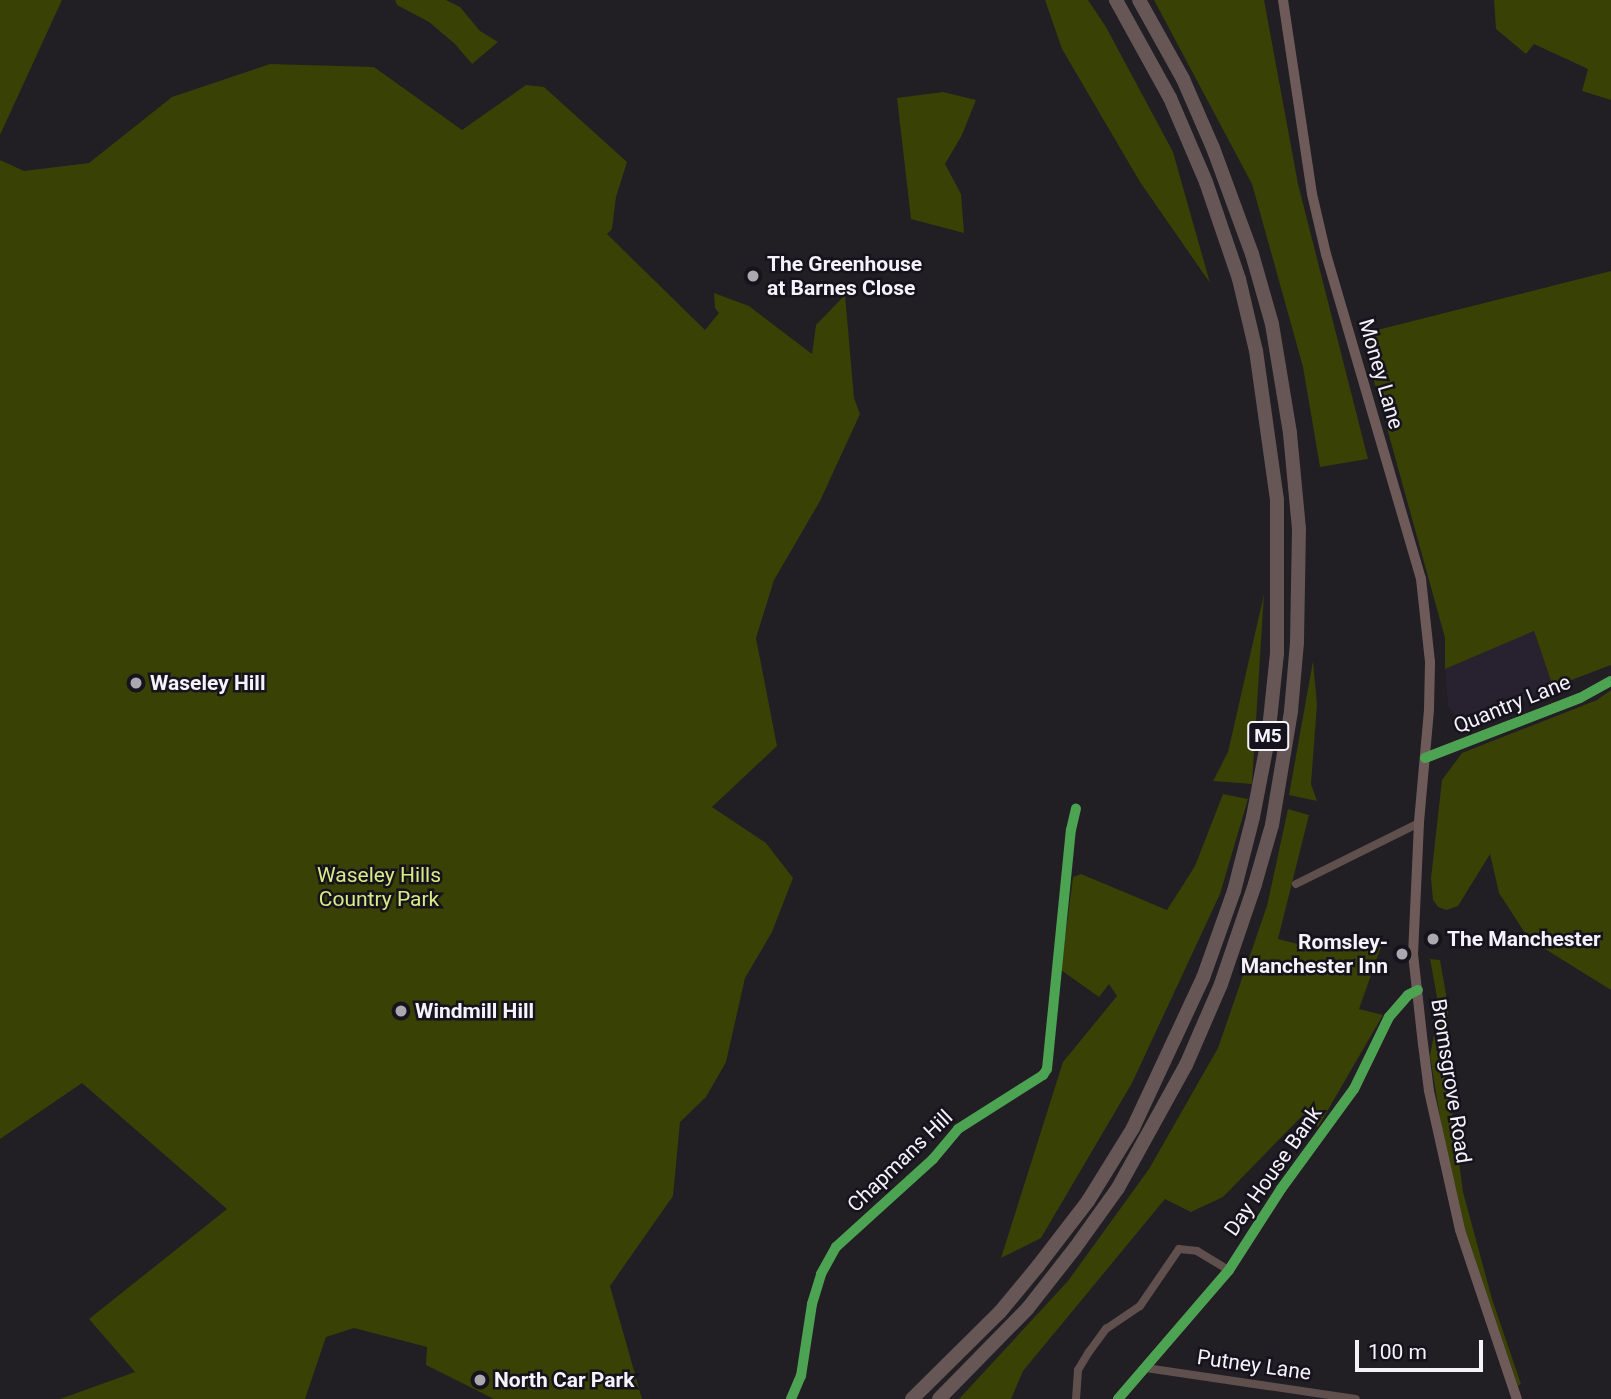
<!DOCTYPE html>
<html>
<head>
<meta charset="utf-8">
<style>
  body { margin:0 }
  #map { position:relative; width:1611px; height:1399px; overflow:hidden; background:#211e24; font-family:Roboto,sans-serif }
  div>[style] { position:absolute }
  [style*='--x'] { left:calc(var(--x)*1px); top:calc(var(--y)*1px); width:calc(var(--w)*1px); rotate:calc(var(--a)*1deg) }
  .built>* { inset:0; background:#272130 }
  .green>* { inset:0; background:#394105 }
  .minor>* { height:8px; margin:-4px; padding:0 4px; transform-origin:4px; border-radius:4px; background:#5f504e }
  .tertiary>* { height:10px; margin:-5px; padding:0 5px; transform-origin:5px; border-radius:5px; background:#5f504e }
  .secondary>* { height:10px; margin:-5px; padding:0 5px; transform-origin:5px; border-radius:5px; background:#6e5b59 }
  .motorway>* { height:14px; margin:-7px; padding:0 7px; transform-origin:7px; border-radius:7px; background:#675656 }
  .cycleway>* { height:10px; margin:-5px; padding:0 5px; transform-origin:5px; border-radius:5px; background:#4ca352 }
  .dots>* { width:19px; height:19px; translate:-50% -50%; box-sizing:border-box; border:4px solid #17131d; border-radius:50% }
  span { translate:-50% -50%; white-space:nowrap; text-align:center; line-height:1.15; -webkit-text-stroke:5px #17131d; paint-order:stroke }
  .shield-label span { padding:2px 5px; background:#17131d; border:2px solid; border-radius:5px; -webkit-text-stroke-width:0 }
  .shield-label { font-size:19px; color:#f5f3fa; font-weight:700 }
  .poi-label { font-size:21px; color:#f5f3fa; font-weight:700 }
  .left { translate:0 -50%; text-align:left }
  .right { translate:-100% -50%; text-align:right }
  .street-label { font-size:21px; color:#f5f3fa }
  .park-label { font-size:21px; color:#d7eb86 }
  .scale { position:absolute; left:1355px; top:1340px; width:128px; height:32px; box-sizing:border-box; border:4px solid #f5f3fa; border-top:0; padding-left:9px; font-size:21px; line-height:24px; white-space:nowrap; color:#f5f3fa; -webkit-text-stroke:5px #17131d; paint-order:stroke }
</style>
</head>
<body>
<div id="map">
  <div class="built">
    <div style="clip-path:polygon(1534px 631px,1553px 687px,1464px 729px,1448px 706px,1445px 669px)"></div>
  </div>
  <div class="green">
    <div style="clip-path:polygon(0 0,62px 0,0 135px)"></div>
    <div style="clip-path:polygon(395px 0,446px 0,460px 7px,480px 31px,498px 42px,472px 64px,455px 44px,429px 22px,397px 5px)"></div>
    <div style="clip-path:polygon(1045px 0,1088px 0,1106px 27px,1173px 152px,1210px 283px,1140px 182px,1062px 49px)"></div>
    <div style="clip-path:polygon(1154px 0,1264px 0,1298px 184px,1368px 459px,1320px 467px,1303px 367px,1252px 184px)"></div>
    <div style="clip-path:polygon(1494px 0,1611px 0,1611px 100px,1582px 91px,1588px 69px,1534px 44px,1526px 54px,1496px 29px)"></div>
    <div style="clip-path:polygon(270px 64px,374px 67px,462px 130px,526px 85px,544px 87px,627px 162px,616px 197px,612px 229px,607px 234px,705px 330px,719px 313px,715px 308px,714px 293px,749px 306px,812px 354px,816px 325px,845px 295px,854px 398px,860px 414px,820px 501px,774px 580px,756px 638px,777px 746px,712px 807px,766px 843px,793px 878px,772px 932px,745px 978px,726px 1062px,706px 1097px,680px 1122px,673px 1196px,610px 1286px,642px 1399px,494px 1399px,426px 1365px,427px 1347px,354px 1328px,326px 1337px,305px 1399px,60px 1399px,135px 1372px,89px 1319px,227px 1209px,82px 1083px,0 1139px,0 160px,24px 171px,89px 163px,172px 97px)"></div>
    <div style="clip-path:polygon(943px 92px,976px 100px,962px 135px,945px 164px,961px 194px,964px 233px,911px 219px,897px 98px)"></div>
    <div style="clip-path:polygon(1611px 271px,1611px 665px,1553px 687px,1534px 631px,1445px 669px,1445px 638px,1361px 334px)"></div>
    <div style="clip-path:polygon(1264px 594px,1252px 784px,1213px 781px,1228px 752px)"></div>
    <div style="clip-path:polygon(1313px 661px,1317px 704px,1311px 784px,1317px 801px,1289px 795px)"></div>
    <div style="clip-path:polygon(1611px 690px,1611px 990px,1529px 939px,1499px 893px,1490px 854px,1458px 906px,1446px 910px,1438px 907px,1433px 900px,1431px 878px,1442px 780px,1462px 753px,1597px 700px)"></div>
    <div style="clip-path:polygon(1223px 794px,1248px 799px,1220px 894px,1132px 1083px,1041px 1238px,1001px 1258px,1063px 1062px,1117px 996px,1109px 984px,1099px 997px,1061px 970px,1073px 877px,1081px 874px,1167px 910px,1195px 866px)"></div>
    <div style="clip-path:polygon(1288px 809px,1309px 815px,1278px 939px,1329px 952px,1335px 941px,1369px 950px,1374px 945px,1381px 947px,1359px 1009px,1383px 1015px,1318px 1127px,1303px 1115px,1223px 1197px,1191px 1212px,1165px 1199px,1023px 1371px,1011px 1399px,959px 1399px,1068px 1281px,1149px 1169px,1218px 1048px,1267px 906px)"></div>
    <div style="clip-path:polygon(1430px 959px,1440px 960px,1448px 1006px,1447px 1071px,1463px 1192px,1492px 1299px,1521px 1384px,1518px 1386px,1464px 1229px,1442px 1129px,1430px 1056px,1439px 1008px)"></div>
  </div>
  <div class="minor">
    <div style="--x:1296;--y:884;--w:137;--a:-26.4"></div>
    <div style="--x:1146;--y:1368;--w:212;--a:8.4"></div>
    <div style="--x:791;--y:1399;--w:25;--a:-67"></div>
    <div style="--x:801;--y:1376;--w:73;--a:-81.3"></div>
    <div style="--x:812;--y:1304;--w:31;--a:-73"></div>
    <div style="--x:821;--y:1274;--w:31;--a:-61"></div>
    <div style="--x:836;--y:1247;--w:131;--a:-42.2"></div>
    <div style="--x:933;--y:1159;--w:39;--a:-50"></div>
    <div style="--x:958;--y:1129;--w:101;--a:-32.4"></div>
    <div style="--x:1043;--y:1075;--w:7;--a:-56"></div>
    <div style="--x:1047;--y:1069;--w:240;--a:-84.3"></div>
    <div style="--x:1071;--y:830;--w:22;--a:-77"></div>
    <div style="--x:1076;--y:1399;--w:29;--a:-86"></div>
    <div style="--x:1078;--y:1370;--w:21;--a:-59"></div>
    <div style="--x:1089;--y:1352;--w:29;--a:-54"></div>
    <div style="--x:1106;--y:1329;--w:41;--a:-34.1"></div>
    <div style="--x:1140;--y:1306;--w:69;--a:-55.6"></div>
    <div style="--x:1179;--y:1249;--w:18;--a:6"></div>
    <div style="--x:1197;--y:1251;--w:37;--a:31"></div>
  </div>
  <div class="tertiary">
    <div style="--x:1425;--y:758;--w:166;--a:-21.2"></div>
    <div style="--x:1580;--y:698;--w:35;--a:-29"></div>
    <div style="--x:1118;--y:1399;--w:170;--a:-49.3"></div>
    <div style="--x:1229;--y:1270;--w:96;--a:-57.3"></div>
    <div style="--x:1281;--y:1189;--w:124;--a:-53.9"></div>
    <div style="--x:1354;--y:1089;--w:80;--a:-64.1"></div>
    <div style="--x:1389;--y:1017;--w:29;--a:-49"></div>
    <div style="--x:1408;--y:995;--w:11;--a:-27"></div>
  </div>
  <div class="secondary">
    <div style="--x:1283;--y:0;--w:196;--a:81.5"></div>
    <div style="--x:1312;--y:194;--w:62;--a:76.9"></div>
    <div style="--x:1326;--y:254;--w:339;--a:73.7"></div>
    <div style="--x:1421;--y:579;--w:83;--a:83.8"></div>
    <div style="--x:1430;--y:662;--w:48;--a:91.2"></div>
    <div style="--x:1429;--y:710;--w:113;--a:95.1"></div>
    <div style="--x:1419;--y:823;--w:131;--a:92.6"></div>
    <div style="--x:1413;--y:954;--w:91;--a:83.7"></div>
    <div style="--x:1423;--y:1044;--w:47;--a:82.7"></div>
    <div style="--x:1429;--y:1091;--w:142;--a:77.4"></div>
    <div style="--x:1460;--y:1230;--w:178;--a:71.4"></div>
  </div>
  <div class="motorway">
    <div style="--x:912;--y:1399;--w:124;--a:-44.7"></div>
    <div style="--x:1000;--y:1312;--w:60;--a:-50.4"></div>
    <div style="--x:1038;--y:1266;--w:82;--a:-52.4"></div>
    <div style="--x:1088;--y:1201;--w:86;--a:-58.3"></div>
    <div style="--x:1133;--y:1128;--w:166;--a:-65"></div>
    <div style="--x:1203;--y:978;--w:92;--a:-70.4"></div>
    <div style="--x:1234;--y:891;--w:76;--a:-75.6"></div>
    <div style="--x:1253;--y:817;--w:79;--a:-79.1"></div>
    <div style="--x:1268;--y:739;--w:86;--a:-84"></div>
    <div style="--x:1277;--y:653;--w:153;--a:-90"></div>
    <div style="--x:1277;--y:500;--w:150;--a:-98"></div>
    <div style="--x:1256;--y:351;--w:74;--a:-103.3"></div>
    <div style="--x:1239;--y:279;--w:102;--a:-108.8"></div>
    <div style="--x:1206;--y:182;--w:91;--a:-113.2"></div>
    <div style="--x:1170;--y:98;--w:112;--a:-118.9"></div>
    <div style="--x:939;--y:1399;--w:127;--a:-45.6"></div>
    <div style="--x:1028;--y:1308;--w:76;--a:-51.9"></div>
    <div style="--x:1075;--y:1248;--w:74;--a:-54.4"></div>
    <div style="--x:1118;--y:1188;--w:141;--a:-61.1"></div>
    <div style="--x:1186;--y:1065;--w:88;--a:-66.6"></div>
    <div style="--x:1221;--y:984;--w:106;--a:-71.2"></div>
    <div style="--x:1255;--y:884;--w:61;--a:-73.9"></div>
    <div style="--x:1272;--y:825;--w:116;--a:-80.5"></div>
    <div style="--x:1291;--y:711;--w:69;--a:-85"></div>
    <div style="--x:1297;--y:642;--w:113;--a:-89"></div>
    <div style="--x:1299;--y:529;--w:96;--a:-95.4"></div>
    <div style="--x:1290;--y:433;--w:110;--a:-99.4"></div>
    <div style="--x:1272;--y:324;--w:73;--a:-105.9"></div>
    <div style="--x:1252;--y:254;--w:113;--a:-110.2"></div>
    <div style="--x:1213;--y:148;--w:75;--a:-113.5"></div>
    <div style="--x:1183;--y:79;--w:90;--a:-119.1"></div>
  </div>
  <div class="cycleway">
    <div style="--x:1425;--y:758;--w:166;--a:-21.2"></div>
    <div style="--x:1580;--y:698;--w:35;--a:-29"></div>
    <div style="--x:791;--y:1399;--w:25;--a:-67"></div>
    <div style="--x:801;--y:1376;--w:73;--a:-81.3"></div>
    <div style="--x:812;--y:1304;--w:31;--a:-73"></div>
    <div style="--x:821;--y:1274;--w:31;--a:-61"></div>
    <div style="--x:836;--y:1247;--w:131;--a:-42.2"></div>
    <div style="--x:933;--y:1159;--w:39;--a:-50"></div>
    <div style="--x:958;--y:1129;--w:101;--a:-32.4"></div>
    <div style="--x:1043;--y:1075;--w:7;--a:-56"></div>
    <div style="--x:1047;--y:1069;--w:240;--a:-84.3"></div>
    <div style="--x:1071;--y:830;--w:22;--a:-77"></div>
    <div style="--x:1118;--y:1399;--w:170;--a:-49.3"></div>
    <div style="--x:1229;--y:1270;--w:96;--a:-57.3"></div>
    <div style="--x:1281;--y:1189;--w:124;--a:-53.9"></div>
    <div style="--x:1354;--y:1089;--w:80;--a:-64.1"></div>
    <div style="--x:1389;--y:1017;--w:29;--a:-49"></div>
    <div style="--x:1408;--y:995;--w:11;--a:-27"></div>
  </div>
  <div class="dots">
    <div style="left:753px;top:276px;background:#aba8af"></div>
    <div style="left:136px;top:683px;background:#aba8af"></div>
    <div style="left:1433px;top:939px;background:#aba8af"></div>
    <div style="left:1402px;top:954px;background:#aba8af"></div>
    <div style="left:401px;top:1011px;background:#aba8af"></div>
    <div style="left:480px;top:1380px;background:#aba8af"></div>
  </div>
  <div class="shield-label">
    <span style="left:1268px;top:736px">M5</span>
  </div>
  <div class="poi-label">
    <span class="left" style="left:767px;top:276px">The Greenhouse<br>at Barnes Close</span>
    <span class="left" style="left:150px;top:683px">Waseley Hill</span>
    <span class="left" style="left:1447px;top:939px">The Manchester</span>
    <span class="right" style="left:1388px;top:954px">Romsley-<br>Manchester Inn</span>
    <span class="left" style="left:415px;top:1011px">Windmill Hill</span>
    <span class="left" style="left:494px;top:1380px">North Car Park</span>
  </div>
  <div class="street-label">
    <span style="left:1381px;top:374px;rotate:74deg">Money Lane</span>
    <span style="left:1512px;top:704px;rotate:-22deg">Quantry Lane</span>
    <span style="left:1451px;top:1081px;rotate:81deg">Bromsgrove Road</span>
    <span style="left:900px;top:1161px;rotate:-44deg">Chapmans Hill</span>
    <span style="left:1273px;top:1171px;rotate:-55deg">Day House Bank</span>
    <span style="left:1254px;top:1365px;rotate:8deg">Putney Lane</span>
  </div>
  <div class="park-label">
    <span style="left:379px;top:887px">Waseley Hills<br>Country Park</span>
  </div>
  <div class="scale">100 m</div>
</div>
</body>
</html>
